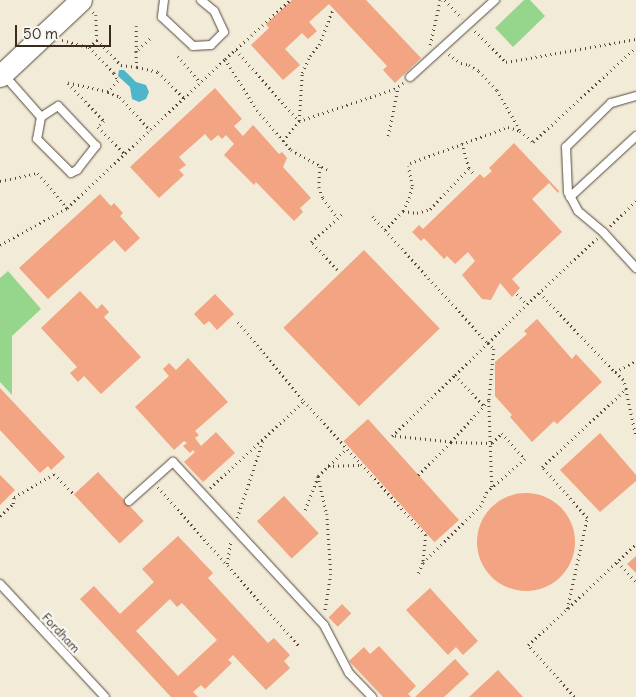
<!DOCTYPE html>
<html>
<head>
<meta charset="utf-8">
<style>
  body { margin:0 }
  #map { position:relative; width:636px; height:697px; overflow:hidden; background:#f1ebd8; font-family:Delius,sans-serif }
  div>[style] { position:absolute }
  [style*='--x'] { left:calc(var(--x)*1px); top:calc(var(--y)*1px); width:calc(var(--w)*1px); rotate:calc(var(--a)*1deg) }
  .green>* { inset:0; background:#96d68c }
  .water>* { inset:0; background:#4db6cb }
  .building>* { inset:0; background:#f2a483; transform-origin:0 0 }
  .round { border-radius:50% }
  .path>* { height:2.5px; margin-top:-1.25px; transform-origin:0; background:repeating-linear-gradient(90deg,#56473a 0 1px,transparent 0 5px) }
  .roads { filter:drop-shadow(0 0 1px #56473a) drop-shadow(0 0 1px #56473a) }
  .lane>* { height:8px; margin:-4px; padding:0 4px; transform-origin:4px; border-radius:4px; background:#fff }
  .secondary>* { height:21px; margin:-10.5px; padding:0 10.5px; transform-origin:10.5px; border-radius:10.5px; background:#fff }
  span { translate:-50% -50%; white-space:nowrap; text-align:center; line-height:1.15; -webkit-text-stroke:5px #f6f6f2; paint-order:stroke }
  .street-label { font-size:12px; color:#3b2a1e }
  .scale { position:absolute; left:15px; top:25px; width:96px; height:22px; box-sizing:border-box; border:2px solid #3b2a1e; border-top:0; padding-left:6px; font-size:15px; line-height:18px; white-space:nowrap; color:#3b2a1e; -webkit-text-stroke:4px #f6f6f2; paint-order:stroke }
</style>
</head>
<body>
<div id="map">
  <div class="green">
    <div style="clip-path:polygon(524px 0,530px 0,545px 16px,513px 47px,495px 28px)"></div>
    <div style="clip-path:polygon(8px 271px,41px 309px,12px 336px,12px 395px,0 382px,0 278px)"></div>
  </div>
  <div class="water">
    <div style="clip-path:polygon(119px 70px,124px 70px,136px 82px,146px 85px,149px 92px,146px 99px,139px 102px,132px 99px,130px 87px,118px 76px)"></div>
  </div>
  <div class="building">
    <div style="clip-path:polygon(292px 0,366px 0,421px 58px,395px 83px,383px 70px,387px 66px,329px 4px,309px 22px,317px 31px,308px 39px,302px 33px,285px 49px,300px 65px,283px 80px,251px 45px,269px 28px,266px 24px)"></div>
    <div style="clip-path:polygon(215px 88px,242px 119px,234px 126px,243px 136px,253px 125px,279px 154px,282px 152px,287px 158px,283px 167px,311px 198px,300px 208px,303px 212px,294px 221px,256px 182px,254px 185px,224px 155px,234px 144px,226px 135px,222px 139px,218px 135px,211px 141px,205px 134px,179px 157px,186px 165px,179px 170px,184px 175px,159px 198px,130px 167px)"></div>
    <div style="clip-path:polygon(514px 143px,559px 191px,558px 193px,549px 183px,532px 199px,562px 232px,512px 279px,520px 288px,512px 297px,500px 283px,491px 300px,482px 299px,462px 275px,475px 261px,468px 252px,455px 264px,447px 256px,444px 259px,424px 238px,421px 241px,412px 232px,419px 225px,423px 229px,480px 174px,484px 178px,492px 171px,489px 168px)"></div>
    <div style="clip-path:polygon(100px 194px,111px 206px,114px 203px,123px 213px,120px 216px,140px 238px,125px 252px,114px 240px,48px 299px,19px 268px)"></div>
    <div style="left:364px;top:250px;width:109px;height:112px;rotate:46deg"></div>
    <div style="clip-path:polygon(80px 291px,97px 309px,102px 304px,109px 312px,104px 317px,141px 357px,101px 394px,84px 376px,78px 382px,70px 373px,77px 367px,41px 328px)"></div>
    <div style="clip-path:polygon(215px 294px,234px 314px,217px 330px,209px 321px,204px 325px,194px 314px)"></div>
    <div style="clip-path:polygon(537px 319px,572px 359px,576px 354px,602px 382px,557px 424px,554px 421px,532px 442px,510px 417px,512px 415px,495px 396px,495px 362px,527px 334px,524px 331px)"></div>
    <div style="clip-path:polygon(188px 358px,228px 402px,195px 431px,199px 435px,195px 438px,201px 446px,216px 432px,235px 453px,203px 482px,184px 462px,195px 452px,193px 450px,190px 453px,183px 446px,187px 443px,184px 441px,174px 450px,135px 407px,169px 376px,163px 369px,169px 363px,176px 370px)"></div>
    <div style="clip-path:polygon(0 388px,65px 457px,51px 470px,48px 466px,40px 473px,0 430px)"></div>
    <div style="left:368px;top:419px;width:136px;height:33px;rotate:48deg"></div>
    <div style="clip-path:polygon(600px 433px,636px 475px,636px 481px,600px 512px,560px 470px)"></div>
    <div style="left:98px;top:472px;width:67px;height:33px;rotate:47deg"></div>
    <div style="clip-path:polygon(0 475px,15px 490px,0 505px)"></div>
    <div class="round" style="left:477px;top:493px;width:98px;height:98px"></div>
    <div style="left:284px;top:496px;width:51px;height:37px;rotate:47deg"></div>
    <div style="clip-path:polygon(evenodd,178px 536px,213px 573px,208px 578px,268px 643px,274px 638px,290px 655px,284px 661px,290px 668px,266px 690px,233px 655px,228px 660px,232px 663px,205px 689px,201px 685px,193px 692px,198px 697px,171px 697px,80px 599px,94px 586px,120px 614px,154px 582px,142px 569px,178px 536px,170px 599px,177px 607px,182px 603px,217px 640px,178px 676px,136px 631px,170px 599px)"></div>
    <div style="clip-path:polygon(636px 556px,636px 573px,627px 564px)"></div>
    <div style="clip-path:polygon(430px 588px,478px 641px,463px 655px,456px 647px,448px 655px,406px 610px)"></div>
    <div style="left:342px;top:604px;width:13px;height:19px;rotate:45deg"></div>
    <div style="clip-path:polygon(379px 646px,416px 686px,408px 694px,411px 697px,383px 697px,349px 661px,364px 647px,370px 654px)"></div>
    <div style="clip-path:polygon(455px 659px,469px 674px,444px 697px,415px 697px)"></div>
    <div style="clip-path:polygon(498px 670px,523px 697px,469px 697px)"></div>
  </div>
  <div class="path">
    <div style="--x:445;--y:0;--w:25;--a:47"></div>
    <div style="--x:93;--y:12;--w:4;--a:45"></div>
    <div style="--x:96;--y:15;--w:25;--a:88"></div>
    <div style="--x:97;--y:40;--w:35;--a:46"></div>
    <div style="--x:121;--y:65;--w:16;--a:7"></div>
    <div style="--x:475;--y:31;--w:44;--a:45"></div>
    <div style="--x:506;--y:62;--w:132;--a:-10"></div>
    <div style="--x:150;--y:39;--w:19;--a:137"></div>
    <div style="--x:136;--y:52;--w:15;--a:86"></div>
    <div style="--x:137;--y:67;--w:22;--a:13"></div>
    <div style="--x:158;--y:72;--w:37;--a:45"></div>
    <div style="--x:62;--y:40;--w:28;--a:15"></div>
    <div style="--x:89;--y:47;--w:36;--a:46"></div>
    <div style="--x:114;--y:73;--w:9;--a:63"></div>
    <div style="--x:118;--y:81;--w:15;--a:132"></div>
    <div style="--x:108;--y:92;--w:13;--a:23"></div>
    <div style="--x:120;--y:97;--w:45;--a:47.7"></div>
    <div style="--x:430;--y:45;--w:46;--a:-77.5"></div>
    <div style="--x:89;--y:47;--w:11;--a:-41"></div>
    <div style="--x:236;--y:50;--w:95;--a:48.4"></div>
    <div style="--x:136;--y:52;--w:26;--a:-90"></div>
    <div style="--x:449;--y:54;--w:15;--a:37"></div>
    <div style="--x:461;--y:63;--w:8;--a:14"></div>
    <div style="--x:469;--y:65;--w:12;--a:31"></div>
    <div style="--x:479;--y:71;--w:26;--a:47"></div>
    <div style="--x:497;--y:90;--w:46;--a:60.1"></div>
    <div style="--x:178;--y:56;--w:35;--a:50"></div>
    <div style="--x:225;--y:59;--w:88;--a:-42.2"></div>
    <div style="--x:108;--y:92;--w:41;--a:-167.3"></div>
    <div style="--x:68;--y:83;--w:52;--a:46.5"></div>
    <div style="--x:104;--y:121;--w:8;--a:135"></div>
    <div style="--x:98;--y:127;--w:38;--a:45"></div>
    <div style="--x:299;--y:121;--w:48;--a:-86.4"></div>
    <div style="--x:302;--y:73;--w:19;--a:-65"></div>
    <div style="--x:310;--y:56;--w:14;--a:-51"></div>
    <div style="--x:319;--y:45;--w:39;--a:-69"></div>
    <div style="--x:388;--y:136;--w:50;--a:-78.5"></div>
    <div style="--x:283;--y:141;--w:26;--a:-51"></div>
    <div style="--x:299;--y:121;--w:100;--a:-18.6"></div>
    <div style="--x:394;--y:89;--w:11;--a:-34"></div>
    <div style="--x:462;--y:143;--w:26;--a:74"></div>
    <div style="--x:469;--y:168;--w:9;--a:49"></div>
    <div style="--x:410;--y:163;--w:104;--a:-20.2"></div>
    <div style="--x:508;--y:127;--w:13;--a:18"></div>
    <div style="--x:520;--y:131;--w:17;--a:40"></div>
    <div style="--x:533;--y:142;--w:140;--a:-42.7"></div>
    <div style="--x:320;--y:167;--w:20;--a:93"></div>
    <div style="--x:319;--y:187;--w:12;--a:70"></div>
    <div style="--x:323;--y:198;--w:25;--a:53"></div>
    <div style="--x:0;--y:181;--w:39;--a:-12"></div>
    <div style="--x:38;--y:173;--w:45;--a:50.4"></div>
    <div style="--x:403;--y:211;--w:14;--a:8"></div>
    <div style="--x:417;--y:213;--w:14;--a:-17"></div>
    <div style="--x:430;--y:209;--w:57;--a:-46.4"></div>
    <div style="--x:373;--y:216;--w:4;--a:56"></div>
    <div style="--x:375;--y:219;--w:15;--a:48"></div>
    <div style="--x:385;--y:230;--w:153;--a:47.7"></div>
    <div style="--x:488;--y:343;--w:8;--a:45"></div>
    <div style="--x:494;--y:349;--w:52;--a:95.5"></div>
    <div style="--x:489;--y:401;--w:56;--a:132.8"></div>
    <div style="--x:451;--y:442;--w:59;--a:-174.2"></div>
    <div style="--x:392;--y:436;--w:88;--a:-44.1"></div>
    <div style="--x:455;--y:375;--w:46;--a:-44.1"></div>
    <div style="--x:488;--y:343;--w:55;--a:-45"></div>
    <div style="--x:610;--y:226;--w:36;--a:-44"></div>
    <div style="--x:385;--y:230;--w:26;--a:-47"></div>
    <div style="--x:403;--y:211;--w:14;--a:-65"></div>
    <div style="--x:409;--y:198;--w:12;--a:-76"></div>
    <div style="--x:412;--y:186;--w:20;--a:-101"></div>
    <div style="--x:0;--y:245;--w:77;--a:-28.9"></div>
    <div style="--x:67;--y:208;--w:217;--a:-43.3"></div>
    <div style="--x:225;--y:59;--w:60;--a:57.9"></div>
    <div style="--x:257;--y:110;--w:52;--a:49.6"></div>
    <div style="--x:291;--y:150;--w:44;--a:28.3"></div>
    <div style="--x:337;--y:270;--w:38;--a:-133"></div>
    <div style="--x:311;--y:242;--w:42;--a:-42.1"></div>
    <div style="--x:540;--y:293;--w:109;--a:46.5"></div>
    <div style="--x:615;--y:372;--w:24;--a:-28"></div>
    <div style="--x:517;--y:294;--w:14;--a:45"></div>
    <div style="--x:527;--y:304;--w:96;--a:-43.3"></div>
    <div style="--x:238;--y:322;--w:103;--a:50.1"></div>
    <div style="--x:304;--y:401;--w:181;--a:47.7"></div>
    <div style="--x:426;--y:535;--w:28;--a:96"></div>
    <div style="--x:455;--y:375;--w:42;--a:46.9"></div>
    <div style="--x:626;--y:389;--w:48;--a:78"></div>
    <div style="--x:489;--y:401;--w:86;--a:88"></div>
    <div style="--x:328;--y:466;--w:35;--a:-2"></div>
    <div style="--x:418;--y:475;--w:47;--a:-45"></div>
    <div style="--x:451;--y:442;--w:41;--a:1.4"></div>
    <div style="--x:492;--y:443;--w:14;--a:-45"></div>
    <div style="--x:502;--y:433;--w:35;--a:49"></div>
    <div style="--x:525;--y:459;--w:50;--a:139"></div>
    <div style="--x:487;--y:492;--w:15;--a:113"></div>
    <div style="--x:481;--y:506;--w:81;--a:135.5"></div>
    <div style="--x:423;--y:563;--w:13;--a:113"></div>
    <div style="--x:318;--y:476;--w:39;--a:77"></div>
    <div style="--x:327;--y:514;--w:60;--a:86.2"></div>
    <div style="--x:331;--y:574;--w:39;--a:99"></div>
    <div style="--x:158;--y:487;--w:214;--a:48.4"></div>
    <div style="--x:210;--y:488;--w:128;--a:-42.8"></div>
    <div style="--x:305;--y:510;--w:36;--a:-69"></div>
    <div style="--x:318;--y:476;--w:40;--a:-44"></div>
    <div style="--x:0;--y:516;--w:18;--a:-43"></div>
    <div style="--x:13;--y:504;--w:7;--a:-82"></div>
    <div style="--x:14;--y:497;--w:46;--a:-29.9"></div>
    <div style="--x:54;--y:474;--w:28;--a:45"></div>
    <div style="--x:237;--y:518;--w:82;--a:-71.6"></div>
    <div style="--x:618;--y:562;--w:27;--a:48"></div>
    <div style="--x:227;--y:564;--w:24;--a:-81"></div>
    <div style="--x:568;--y:608;--w:93;--a:-43.3"></div>
    <div style="--x:574;--y:697;--w:69;--a:-131.5"></div>
    <div style="--x:528;--y:645;--w:53;--a:-42.7"></div>
    <div style="--x:567;--y:609;--w:93;--a:-77.6"></div>
    <div style="--x:587;--y:518;--w:68;--a:-131.4"></div>
    <div style="--x:542;--y:467;--w:115;--a:-42.9"></div>
    <div style="--x:626;--y:389;--w:9;--a:-108"></div>
    <div style="--x:623;--y:380;--w:11;--a:-135"></div>
  </div>
  <div class="roads">
    <div class="lane">
      <div style="--x:164;--y:0;--w:17;--a:97"></div>
      <div style="--x:162;--y:17;--w:42;--a:43.1"></div>
      <div style="--x:193;--y:46;--w:18;--a:-3"></div>
      <div style="--x:211;--y:45;--w:18;--a:-45"></div>
      <div style="--x:224;--y:32;--w:23;--a:-115"></div>
      <div style="--x:214;--y:11;--w:17;--a:-140"></div>
      <div style="--x:4;--y:75;--w:56;--a:48.6"></div>
      <div style="--x:41;--y:117;--w:22;--a:100"></div>
      <div style="--x:37;--y:139;--w:48;--a:45"></div>
      <div style="--x:71;--y:173;--w:7;--a:-27"></div>
      <div style="--x:77;--y:170;--w:31;--a:-52"></div>
      <div style="--x:96;--y:146;--w:55;--a:-133.5"></div>
      <div style="--x:58;--y:106;--w:20;--a:147"></div>
      <div style="--x:410;--y:77;--w:115;--a:-42.2"></div>
      <div style="--x:636;--y:96;--w:26;--a:164"></div>
      <div style="--x:611;--y:103;--w:63;--a:135.6"></div>
      <div style="--x:566;--y:147;--w:45;--a:87.5"></div>
      <div style="--x:568;--y:192;--w:21;--a:62"></div>
      <div style="--x:578;--y:211;--w:33;--a:40"></div>
      <div style="--x:603;--y:232;--w:49;--a:47.5"></div>
      <div style="--x:570;--y:197;--w:90;--a:-42.7"></div>
      <div style="--x:129;--y:501;--w:59;--a:-41.6"></div>
      <div style="--x:173;--y:462;--w:222;--a:47.2"></div>
      <div style="--x:324;--y:625;--w:54;--a:62.5"></div>
      <div style="--x:349;--y:673;--w:33;--a:46"></div>
      <div style="--x:0;--y:584;--w:154;--a:47.1"></div>
    </div>
    <div class="secondary">
      <div style="--x:0;--y:76;--w:111;--a:-43.2"></div>
    </div>
  </div>
  <div class="street-label">
    <span style="left:61px;top:633px;rotate:47deg">Fordham</span>
  </div>
  <div class="scale">50 m</div>
</div>
</body>
</html>
